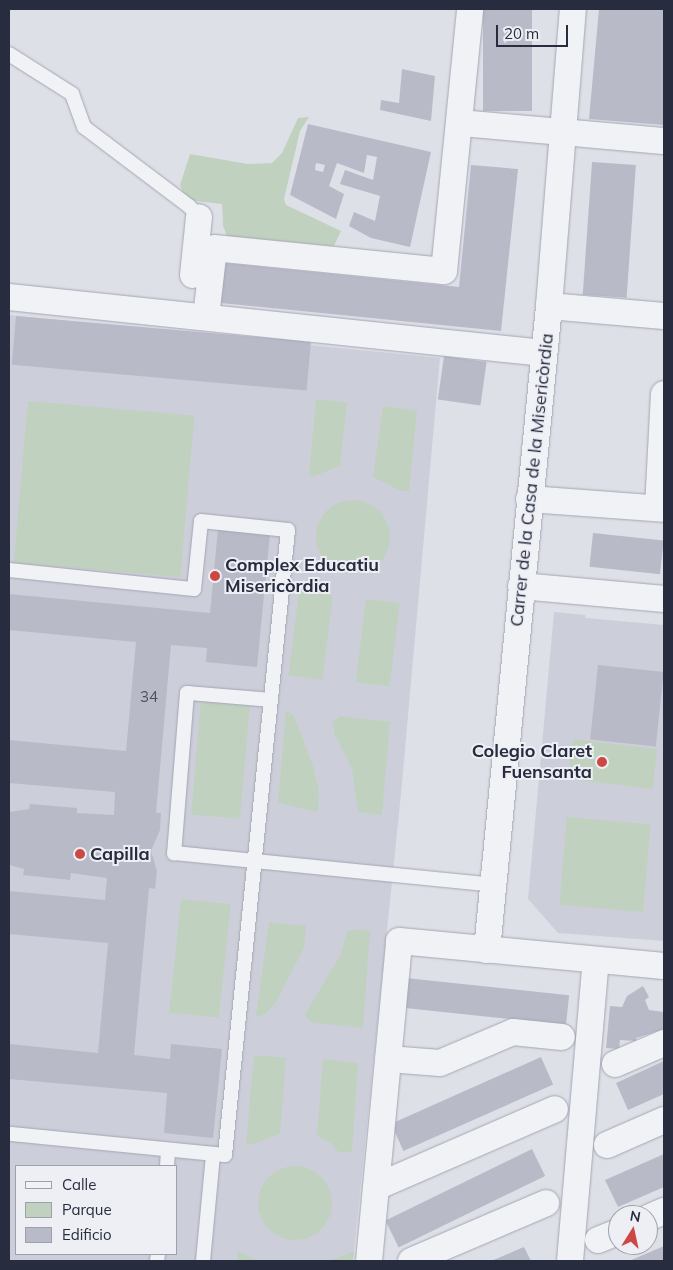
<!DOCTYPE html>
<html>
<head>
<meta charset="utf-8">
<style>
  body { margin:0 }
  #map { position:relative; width:673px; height:1270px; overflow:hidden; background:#dee0e8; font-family:Mulish,sans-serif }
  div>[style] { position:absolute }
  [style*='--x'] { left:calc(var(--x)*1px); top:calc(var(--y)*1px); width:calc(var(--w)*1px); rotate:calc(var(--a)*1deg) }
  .built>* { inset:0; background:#cccfd9 }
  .green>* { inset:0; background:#c1d1bf; transform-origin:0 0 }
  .round { border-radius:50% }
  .building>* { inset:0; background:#b8bbc7; transform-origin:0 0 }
  .roads { filter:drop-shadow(0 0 1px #a3a6b2) drop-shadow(0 0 1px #a3a6b2) }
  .lane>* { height:14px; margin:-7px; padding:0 7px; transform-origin:7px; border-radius:7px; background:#f1f2f6 }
  .street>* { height:26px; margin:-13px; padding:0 13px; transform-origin:13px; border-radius:13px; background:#f1f2f6 }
  .dots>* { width:14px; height:14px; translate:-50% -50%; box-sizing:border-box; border:2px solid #edeff5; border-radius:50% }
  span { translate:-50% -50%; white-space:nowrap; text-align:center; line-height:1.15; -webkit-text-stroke:4px #edeff5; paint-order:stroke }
  .number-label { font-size:15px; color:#4b5060 }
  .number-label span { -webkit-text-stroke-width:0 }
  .street-label { font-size:18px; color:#272c3e }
  .poi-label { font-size:18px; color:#272c3e; font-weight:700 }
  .left { translate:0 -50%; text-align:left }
  .right { translate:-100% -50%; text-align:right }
  .frame { position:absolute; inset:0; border:10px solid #272c3e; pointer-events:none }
  .legend { position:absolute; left:15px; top:1165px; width:162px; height:90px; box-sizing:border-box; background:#edeff5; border:1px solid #9ea1ac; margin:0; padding:6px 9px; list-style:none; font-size:15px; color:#272c3e }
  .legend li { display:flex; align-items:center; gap:10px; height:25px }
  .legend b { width:25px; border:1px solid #9ea1ac }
  .north { position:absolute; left:608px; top:1205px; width:50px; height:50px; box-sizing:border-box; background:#edeff5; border:1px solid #9ea1ac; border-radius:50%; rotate:10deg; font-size:14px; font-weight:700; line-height:20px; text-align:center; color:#272c3e }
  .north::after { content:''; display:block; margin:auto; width:18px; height:22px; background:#cd4743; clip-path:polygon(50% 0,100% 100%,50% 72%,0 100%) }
  .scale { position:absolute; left:496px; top:25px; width:72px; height:22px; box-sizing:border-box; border:2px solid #272c3e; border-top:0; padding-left:6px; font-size:15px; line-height:18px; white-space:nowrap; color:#272c3e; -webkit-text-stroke:4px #edeff5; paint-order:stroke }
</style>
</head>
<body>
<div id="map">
  <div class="built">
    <div style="clip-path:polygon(evenodd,9px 315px,440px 358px,401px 794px,353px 1261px,9px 1261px,9px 315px,16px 1166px,176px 1166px,176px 1254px,16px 1254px,16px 1166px)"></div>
    <div style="clip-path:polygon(554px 612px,585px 615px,586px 618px,664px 625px,664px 941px,558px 933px,528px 899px)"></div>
  </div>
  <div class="green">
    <div style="clip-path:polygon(309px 117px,300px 131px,284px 199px,286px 205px,341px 231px,334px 246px,227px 236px,223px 226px,222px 204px,186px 200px,180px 185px,190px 154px,248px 164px,272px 163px,282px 153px,298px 118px)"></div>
    <div style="clip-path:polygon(316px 399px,347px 403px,340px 466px,314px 476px,309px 475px)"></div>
    <div style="left:28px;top:401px;width:167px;height:162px;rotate:5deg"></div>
    <div style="clip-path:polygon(383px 406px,417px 411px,409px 491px,401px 491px,373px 477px)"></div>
    <div class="round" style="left:316px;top:500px;width:74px;height:74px"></div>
    <div style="left:299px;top:591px;width:34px;height:85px;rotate:7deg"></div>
    <div style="left:366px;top:599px;width:34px;height:84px;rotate:7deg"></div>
    <div style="left:201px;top:701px;width:49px;height:114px;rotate:5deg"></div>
    <div style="clip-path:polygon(286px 710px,294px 716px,313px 766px,319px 792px,318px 812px,278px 803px)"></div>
    <div style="clip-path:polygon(340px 716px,390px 722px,382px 815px,358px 812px,352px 769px,334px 733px,333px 722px)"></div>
    <div style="left:573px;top:739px;width:85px;height:40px;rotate:7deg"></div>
    <div style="left:567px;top:817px;width:84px;height:88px;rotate:5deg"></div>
    <div style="left:181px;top:899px;width:50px;height:114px;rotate:6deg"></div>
    <div style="clip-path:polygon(269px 922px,306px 926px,304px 948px,275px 1004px,264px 1015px,256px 1016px)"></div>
    <div style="clip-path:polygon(353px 929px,370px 931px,363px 1028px,310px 1022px,305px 1014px,340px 956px,347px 932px)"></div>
    <div style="clip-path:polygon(254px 1055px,286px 1058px,280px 1134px,250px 1145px,246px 1143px)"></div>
    <div style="clip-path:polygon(323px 1059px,358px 1063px,352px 1152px,338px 1152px,332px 1144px,317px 1136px)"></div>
    <div class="round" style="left:258px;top:1166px;width:74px;height:74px"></div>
    <div style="clip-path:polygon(238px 1251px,258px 1261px,237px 1261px)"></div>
    <div style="clip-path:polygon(354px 1251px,353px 1261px,328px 1261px)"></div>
  </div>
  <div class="building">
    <div style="left:483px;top:9px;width:49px;height:102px"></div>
    <div style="clip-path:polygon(599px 9px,664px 9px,664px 125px,589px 119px)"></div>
    <div style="clip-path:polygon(402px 69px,435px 76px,431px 121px,380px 110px,381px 100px,399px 103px)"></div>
    <div style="clip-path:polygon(evenodd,308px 124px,431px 152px,410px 247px,371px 238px,349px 226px,354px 212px,375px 221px,380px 196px,340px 184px,345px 170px,373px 180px,377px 157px,367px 155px,364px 173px,337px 163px,329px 186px,344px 194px,336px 219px,290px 195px,308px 124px,316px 163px,325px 165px,323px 172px,315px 170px,316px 163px)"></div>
    <div style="left:592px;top:162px;width:44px;height:133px;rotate:4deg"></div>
    <div style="clip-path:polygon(471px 165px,518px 169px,501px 331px,221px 303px,225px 263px,459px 287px)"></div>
    <div style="left:16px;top:316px;width:296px;height:49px;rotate:5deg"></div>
    <div style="left:444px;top:356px;width:43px;height:44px;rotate:8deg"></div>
    <div style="clip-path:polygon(218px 529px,270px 534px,257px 667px,206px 662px,207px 648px,171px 645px,156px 813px,161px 813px,160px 830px,151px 851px,157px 871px,155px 889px,149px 888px,134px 1055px,170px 1059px,171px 1044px,222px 1049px,213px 1138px,164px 1133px,167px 1093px,9px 1079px,9px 1044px,98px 1053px,108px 943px,9px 934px,9px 891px,105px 900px,107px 878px,71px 873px,70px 880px,23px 875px,24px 869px,9px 865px,9px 812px,29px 809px,30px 804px,77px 808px,77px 813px,114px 815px,115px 792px,9px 783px,9px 740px,126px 751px,136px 642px,9px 630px,9px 594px,210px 613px)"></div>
    <div style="left:593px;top:533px;width:71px;height:34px;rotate:6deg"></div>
    <div style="left:598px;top:665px;width:66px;height:75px;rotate:6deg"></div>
    <div style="left:406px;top:978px;width:164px;height:30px;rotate:6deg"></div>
    <div style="clip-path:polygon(643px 986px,649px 997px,645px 1000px,649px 1010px,664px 1012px,664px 1029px,636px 1038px,636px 1041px,620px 1040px,619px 1049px,606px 1048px,610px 1006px,622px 1007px,627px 996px)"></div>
    <div style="left:541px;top:1057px;width:30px;height:164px;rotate:66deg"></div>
    <div style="clip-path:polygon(664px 1061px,664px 1094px,628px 1110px,616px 1083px)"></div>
    <div style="left:532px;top:1149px;width:30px;height:163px;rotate:64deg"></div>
    <div style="clip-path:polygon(664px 1154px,664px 1187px,618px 1207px,605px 1180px)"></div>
    <div style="clip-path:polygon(664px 1246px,664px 1261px,629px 1261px)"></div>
    <div style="clip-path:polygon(524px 1247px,531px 1261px,491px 1261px)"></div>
  </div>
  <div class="roads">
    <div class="lane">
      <div style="--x:9;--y:54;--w:75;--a:32.4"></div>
      <div style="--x:72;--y:94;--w:35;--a:70"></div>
      <div style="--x:84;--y:127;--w:131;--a:37"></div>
      <div style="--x:189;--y:206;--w:15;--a:48"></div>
      <div style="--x:9;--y:570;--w:186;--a:5.9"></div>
      <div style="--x:194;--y:589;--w:68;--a:-84.1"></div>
      <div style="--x:201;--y:521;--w:87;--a:5.9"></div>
      <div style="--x:288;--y:530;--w:628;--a:95.76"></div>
      <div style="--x:225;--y:1155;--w:217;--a:-174.4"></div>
      <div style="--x:271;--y:700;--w:84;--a:-175.2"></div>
      <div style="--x:187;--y:693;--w:161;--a:94.6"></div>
      <div style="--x:174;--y:853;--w:321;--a:5.7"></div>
      <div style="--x:167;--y:1166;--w:16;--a:-86"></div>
      <div style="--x:157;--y:1261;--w:7;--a:-82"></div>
      <div style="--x:203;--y:1261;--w:106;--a:-84.6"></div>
    </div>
    <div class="street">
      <div style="--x:461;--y:123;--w:204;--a:5.1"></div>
      <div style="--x:193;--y:275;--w:58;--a:-84.1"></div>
      <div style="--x:9;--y:297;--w:538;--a:5.98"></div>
      <div style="--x:549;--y:306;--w:115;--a:5"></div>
      <div style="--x:206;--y:317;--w:69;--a:-83.4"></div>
      <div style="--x:214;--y:248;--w:231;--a:5.7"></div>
      <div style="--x:444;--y:271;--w:263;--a:-84.3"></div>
      <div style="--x:529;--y:499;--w:135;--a:4.2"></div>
      <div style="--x:658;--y:508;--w:114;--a:-87"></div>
      <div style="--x:521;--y:586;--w:144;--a:5.2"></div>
      <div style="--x:487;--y:950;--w:647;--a:-84.5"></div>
      <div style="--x:549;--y:306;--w:298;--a:-85.4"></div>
      <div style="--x:388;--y:1059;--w:52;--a:4.4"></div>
      <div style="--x:440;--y:1063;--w:79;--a:-23"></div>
      <div style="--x:513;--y:1032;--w:49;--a:5.8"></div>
      <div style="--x:615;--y:1064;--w:53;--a:-23.2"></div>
      <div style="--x:607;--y:1145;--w:62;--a:-23.7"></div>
      <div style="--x:376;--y:1187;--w:195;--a:-23.5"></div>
      <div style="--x:648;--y:1218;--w:17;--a:-24"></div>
      <div style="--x:598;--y:1240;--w:22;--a:-22"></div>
      <div style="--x:369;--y:1261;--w:321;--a:-84.6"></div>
      <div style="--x:399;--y:941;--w:266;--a:5.4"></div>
      <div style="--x:411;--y:1261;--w:147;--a:-23.2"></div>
      <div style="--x:570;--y:1261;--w:302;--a:-85.1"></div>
    </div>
  </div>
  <div class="dots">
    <div style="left:215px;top:576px;background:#cd4743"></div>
    <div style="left:602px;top:762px;background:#cd4743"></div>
    <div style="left:80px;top:854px;background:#cd4743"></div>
  </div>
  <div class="number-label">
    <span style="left:149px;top:697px">34</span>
  </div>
  <div class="street-label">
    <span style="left:532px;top:480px;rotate:-84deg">Carrer de la Casa de la Misericòrdia</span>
  </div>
  <div class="poi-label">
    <span class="left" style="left:225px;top:576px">Complex Educatiu<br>Misericòrdia</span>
    <span class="right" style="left:592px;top:762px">Colegio Claret<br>Fuensanta</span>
    <span class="left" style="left:90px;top:854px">Capilla</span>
  </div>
  <div class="frame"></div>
  <ul class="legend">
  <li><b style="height:6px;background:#f1f2f6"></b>Calle</li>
  <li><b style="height:14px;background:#c1d1bf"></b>Parque</li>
  <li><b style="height:14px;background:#b8bbc7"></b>Edificio</li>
  </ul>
  <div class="north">N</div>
  <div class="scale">20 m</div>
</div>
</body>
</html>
